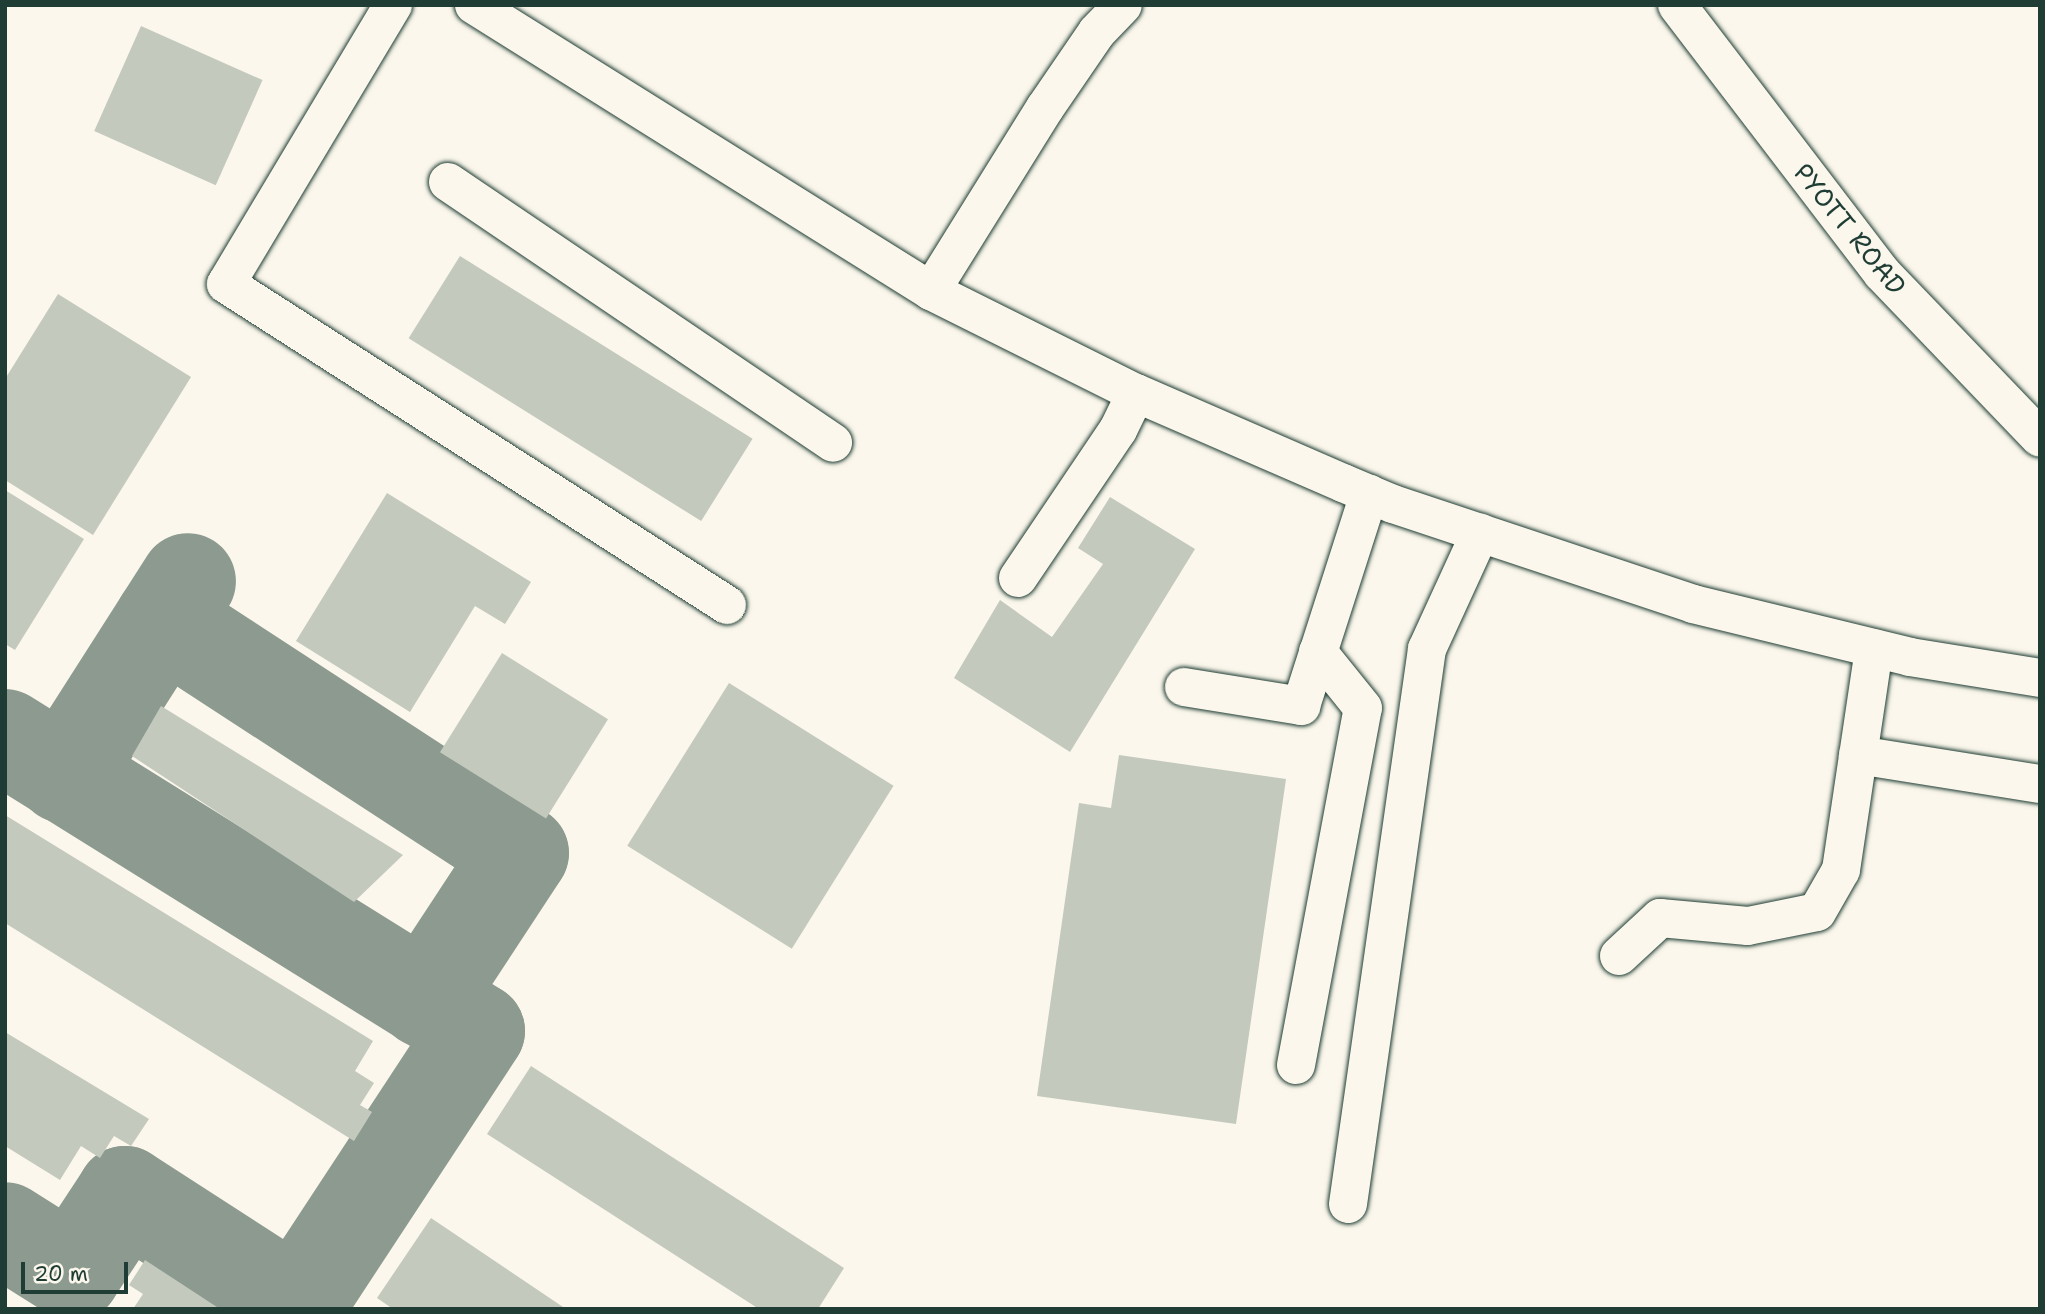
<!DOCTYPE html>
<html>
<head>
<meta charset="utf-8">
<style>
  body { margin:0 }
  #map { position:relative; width:2045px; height:1314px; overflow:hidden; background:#fbf7ec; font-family:"Shantell Sans",sans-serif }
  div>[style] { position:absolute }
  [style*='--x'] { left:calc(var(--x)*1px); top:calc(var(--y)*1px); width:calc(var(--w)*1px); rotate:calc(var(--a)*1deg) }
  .taxiway>* { height:96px; margin:-48px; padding:0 48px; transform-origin:48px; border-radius:48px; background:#8d9a90 }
  .building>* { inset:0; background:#c4c9be; transform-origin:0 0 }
  .roads { filter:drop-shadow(0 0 2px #1f3d34) drop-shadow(0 0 2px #1f3d34) }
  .minor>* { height:38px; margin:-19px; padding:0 19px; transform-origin:19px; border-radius:19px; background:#fbf7ec }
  span { translate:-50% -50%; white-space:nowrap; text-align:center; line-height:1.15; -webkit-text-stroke:6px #fbf7ec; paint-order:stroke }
  .street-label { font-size:26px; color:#1f3d34 }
  .frame { position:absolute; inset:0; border:7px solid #1f3d34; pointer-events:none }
  .scale { position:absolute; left:21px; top:1262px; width:107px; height:32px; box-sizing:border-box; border:4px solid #1f3d34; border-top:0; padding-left:9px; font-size:21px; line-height:24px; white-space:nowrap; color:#1f3d34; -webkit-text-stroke:5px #fbf7ec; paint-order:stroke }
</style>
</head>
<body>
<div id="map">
  <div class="taxiway">
    <div style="--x:163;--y:620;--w:427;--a:33.1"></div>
    <div style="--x:521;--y:853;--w:175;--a:123.3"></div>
    <div style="--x:5;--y:737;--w:556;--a:31.92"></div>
    <div style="--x:477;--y:1031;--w:328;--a:123.3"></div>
    <div style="--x:297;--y:1305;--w:205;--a:-147.2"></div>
    <div style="--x:125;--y:1194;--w:95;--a:123.4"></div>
    <div style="--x:73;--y:1273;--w:80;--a:-147.7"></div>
    <div style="--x:64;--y:775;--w:230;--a:-57.4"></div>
  </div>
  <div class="building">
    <div style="left:141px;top:26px;width:133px;height:115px;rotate:24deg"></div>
    <div style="left:460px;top:256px;width:345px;height:97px;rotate:32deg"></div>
    <div style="clip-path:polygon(58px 294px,191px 377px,93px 535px,5px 480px,5px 379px)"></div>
    <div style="clip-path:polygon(5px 490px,84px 539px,15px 650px,5px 644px)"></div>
    <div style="clip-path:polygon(387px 493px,531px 582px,505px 624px,475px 606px,410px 712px,296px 641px)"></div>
    <div style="clip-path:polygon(1110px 497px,1195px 549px,1070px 752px,954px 678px,1000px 600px,1052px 637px,1103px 564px,1078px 548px)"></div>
    <div style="left:502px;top:653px;width:125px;height:117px;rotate:32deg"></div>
    <div style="left:729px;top:683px;width:194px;height:192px;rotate:32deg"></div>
    <div style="clip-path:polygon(161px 706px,403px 855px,354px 902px,132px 756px)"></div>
    <div style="clip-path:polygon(1119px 755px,1286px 779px,1236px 1124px,1037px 1096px,1079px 803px,1111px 808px)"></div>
    <div style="clip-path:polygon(5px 815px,373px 1041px,355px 1071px,374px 1083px,360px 1105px,372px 1112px,354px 1141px,5px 923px)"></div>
    <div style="clip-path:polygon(5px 1032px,149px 1119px,131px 1146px,114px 1136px,100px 1158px,81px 1146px,60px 1180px,5px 1146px)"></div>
    <div style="clip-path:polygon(531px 1066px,844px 1268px,818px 1309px,759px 1309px,487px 1134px)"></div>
    <div style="clip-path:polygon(431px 1218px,566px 1309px,393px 1309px,377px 1298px)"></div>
    <div style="clip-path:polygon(145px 1260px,220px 1309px,133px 1309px,143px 1294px,129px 1285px)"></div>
  </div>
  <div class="roads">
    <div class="minor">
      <div style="--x:393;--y:5;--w:325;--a:120.9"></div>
      <div style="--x:226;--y:284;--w:595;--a:32.65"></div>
      <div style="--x:474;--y:5;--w:539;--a:32.04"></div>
      <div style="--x:931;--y:291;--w:229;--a:26.5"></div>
      <div style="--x:1136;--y:393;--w:226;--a:23.5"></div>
      <div style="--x:1343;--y:483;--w:54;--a:22.8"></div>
      <div style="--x:1393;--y:504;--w:316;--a:18.4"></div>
      <div style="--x:1693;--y:604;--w:223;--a:13.7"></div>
      <div style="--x:1910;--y:657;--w:132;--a:9.2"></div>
      <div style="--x:1677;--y:5;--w:337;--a:52.6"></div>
      <div style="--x:1882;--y:273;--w:228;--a:46.2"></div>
      <div style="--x:448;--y:182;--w:465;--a:34.1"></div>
      <div style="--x:931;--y:291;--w:216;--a:-58.1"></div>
      <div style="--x:1045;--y:108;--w:92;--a:-55.6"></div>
      <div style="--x:1097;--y:32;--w:37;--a:-46"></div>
      <div style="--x:1018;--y:578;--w:179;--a:-56"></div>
      <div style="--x:1118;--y:430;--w:41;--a:-64.1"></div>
      <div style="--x:1184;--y:687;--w:119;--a:9.2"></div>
      <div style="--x:1301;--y:706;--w:223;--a:-72.2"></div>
      <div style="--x:1858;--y:755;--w:184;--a:9.1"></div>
      <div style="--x:1619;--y:956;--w:56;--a:-42.8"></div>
      <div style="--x:1660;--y:918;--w:88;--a:5.2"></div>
      <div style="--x:1748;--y:926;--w:70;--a:-11.5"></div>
      <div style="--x:1817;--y:912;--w:48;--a:-60.3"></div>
      <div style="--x:1841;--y:870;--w:224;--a:-81.5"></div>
      <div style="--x:1296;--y:1065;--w:363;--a:-79.4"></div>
      <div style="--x:1363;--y:708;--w:72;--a:-128.8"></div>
      <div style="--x:1348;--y:1204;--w:561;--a:-81.9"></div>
      <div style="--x:1427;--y:649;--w:128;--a:-65.4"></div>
    </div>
  </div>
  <div class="street-label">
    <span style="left:1850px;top:229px;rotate:51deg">PYOTT ROAD</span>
  </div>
  <div class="frame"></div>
  <div class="scale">20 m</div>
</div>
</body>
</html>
